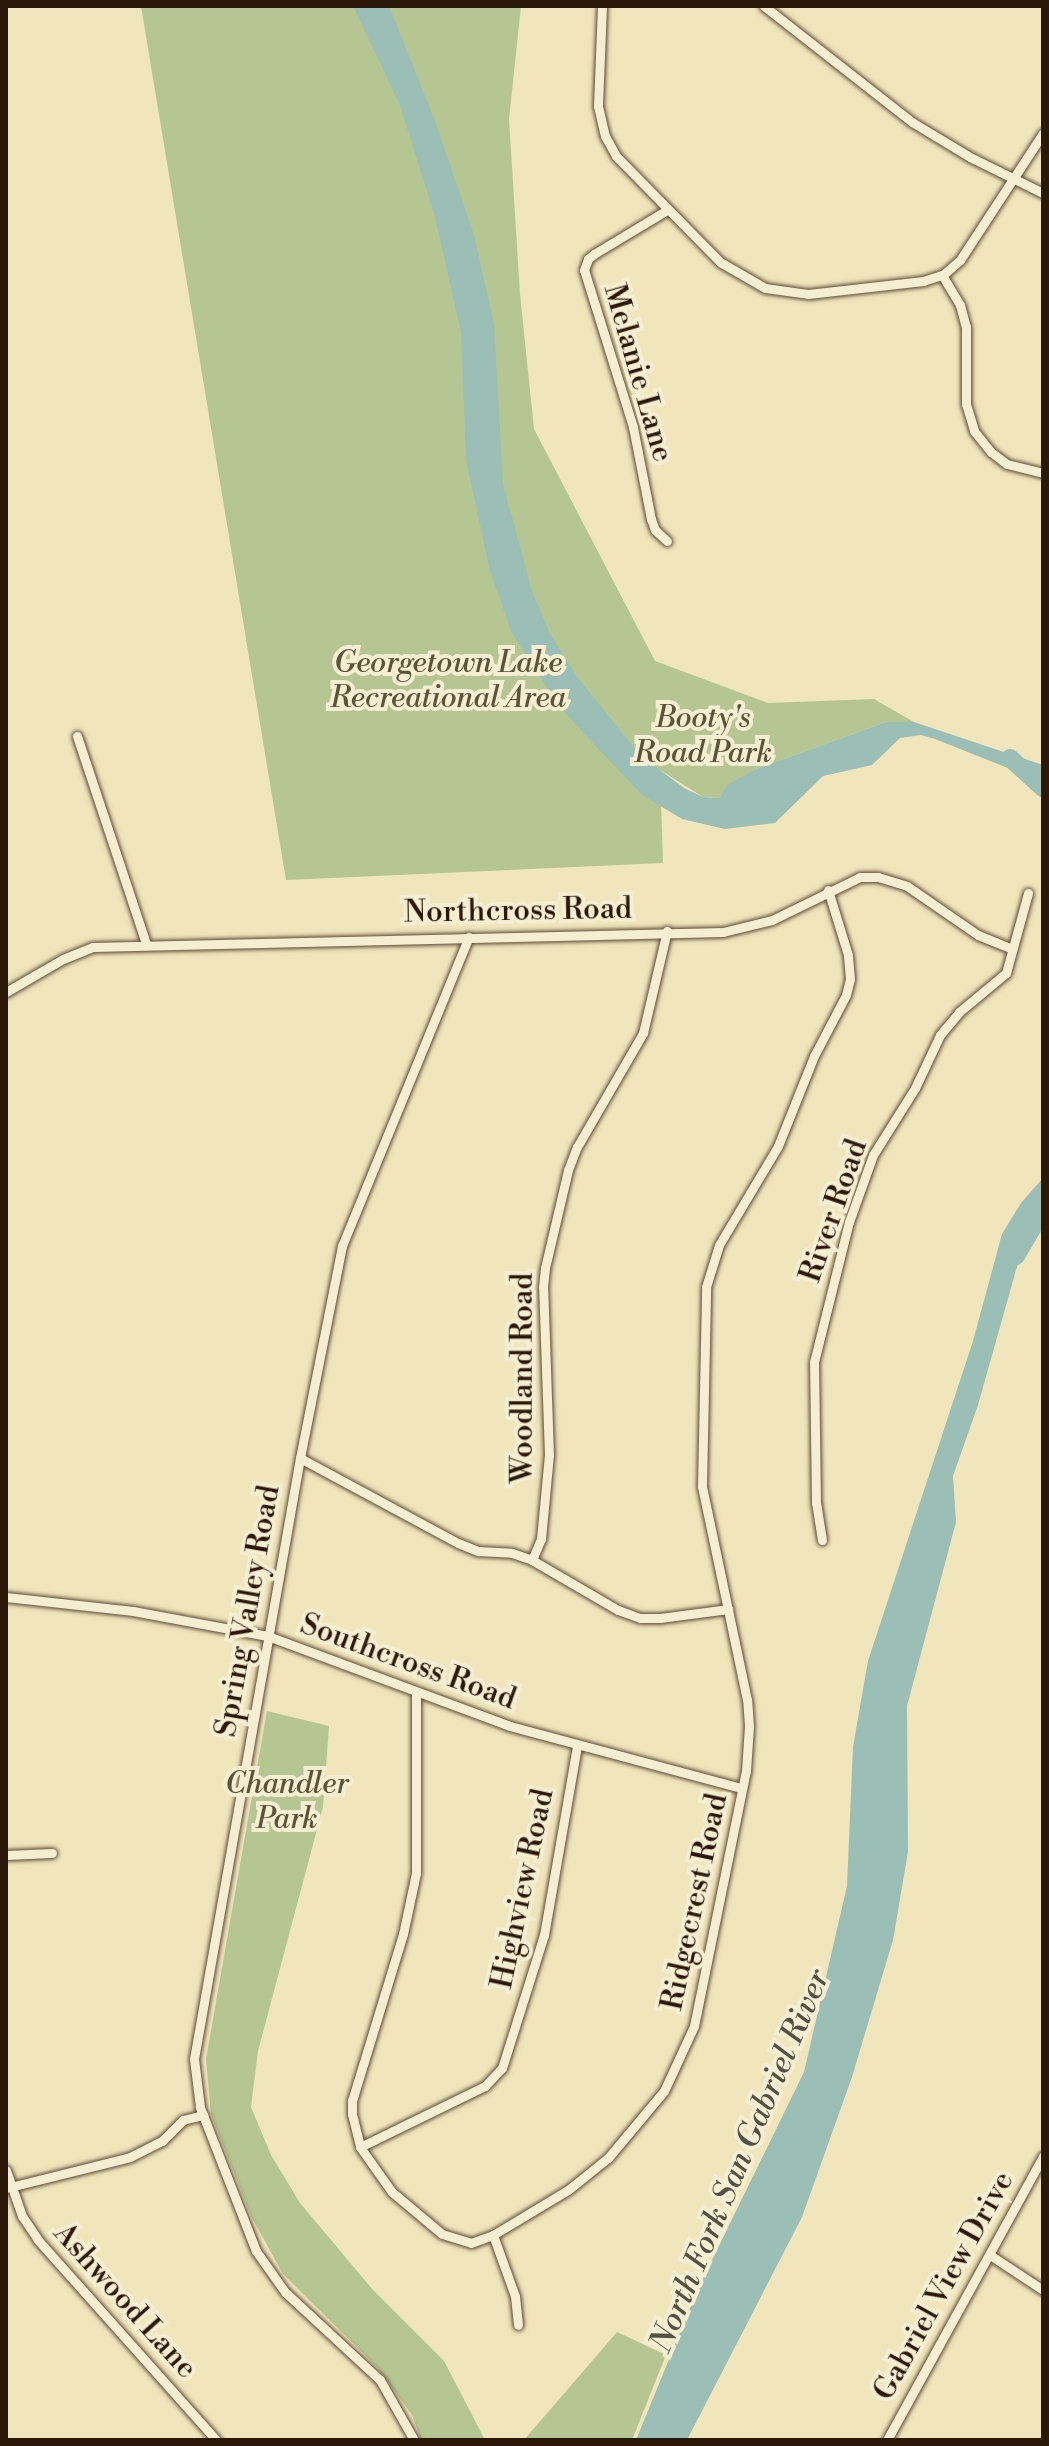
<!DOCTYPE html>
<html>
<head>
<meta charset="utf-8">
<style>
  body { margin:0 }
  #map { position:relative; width:1049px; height:2446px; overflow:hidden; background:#f0e5bb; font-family:"Libre Bodoni",serif }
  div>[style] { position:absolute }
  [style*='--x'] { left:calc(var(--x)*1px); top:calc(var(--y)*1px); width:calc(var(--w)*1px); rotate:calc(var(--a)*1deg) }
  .green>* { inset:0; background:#b5c693 }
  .water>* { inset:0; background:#9bbeb6 }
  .river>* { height:18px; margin:-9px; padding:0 9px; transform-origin:9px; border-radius:9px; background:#9bbeb6 }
  .roads { filter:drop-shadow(0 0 2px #5c4a35) drop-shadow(0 0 2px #5c4a35) }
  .minor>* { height:9px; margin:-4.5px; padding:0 4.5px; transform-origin:4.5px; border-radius:4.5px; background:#f5eed3 }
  span { translate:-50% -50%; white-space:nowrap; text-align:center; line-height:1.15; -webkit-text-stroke:8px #f5eed3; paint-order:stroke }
  .street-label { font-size:30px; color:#2a1708 }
  .park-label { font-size:30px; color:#5b5439; font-style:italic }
  .water-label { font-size:32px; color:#525145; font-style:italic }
  .frame { position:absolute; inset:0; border:8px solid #2a1708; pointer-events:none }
</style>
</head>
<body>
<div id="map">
  <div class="green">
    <div style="clip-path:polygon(141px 6px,521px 6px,509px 119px,520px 294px,534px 429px,655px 661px,768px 703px,874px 699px,914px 722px,886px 722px,756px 769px,720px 798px,703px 797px,660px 770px,663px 863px,286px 880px)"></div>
    <div style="clip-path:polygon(267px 1711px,329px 1726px,323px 1807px,258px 2051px,251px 2107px,271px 2155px,300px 2203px,373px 2290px,444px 2361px,485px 2440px,421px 2440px,412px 2415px,378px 2368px,283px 2274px,252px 2218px,211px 2114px,206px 2059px)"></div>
    <div style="clip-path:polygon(617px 2332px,666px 2355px,632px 2440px,524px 2440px)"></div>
  </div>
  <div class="water">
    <div style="clip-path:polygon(353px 6px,389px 6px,435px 121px,474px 235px,494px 324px,503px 484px,532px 591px,550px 634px,578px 678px,640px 755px,684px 788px,703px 797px,720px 798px,727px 785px,756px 769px,886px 722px,914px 722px,1043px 765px,1043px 782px,935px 739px,921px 735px,900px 738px,872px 765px,823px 776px,775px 823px,725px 829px,682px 819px,642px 795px,573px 722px,552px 696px,512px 633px,490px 571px,466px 460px,461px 332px,435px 217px,400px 105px)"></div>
    <div style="clip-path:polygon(1043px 1178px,1043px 1210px,1032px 1221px,1016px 1270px,978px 1405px,953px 1476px,956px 1522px,907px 1706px,908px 1852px,893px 1940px,852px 2077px,802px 2217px,687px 2440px,636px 2440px,697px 2291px,804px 2072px,847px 1886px,853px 1747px,868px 1661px,973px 1341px,1002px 1234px,1021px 1203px)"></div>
  </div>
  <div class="river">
    <div style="--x:1010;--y:758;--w:45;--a:42.3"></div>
    <div style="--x:1016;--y:1256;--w:53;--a:-59.6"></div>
  </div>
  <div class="roads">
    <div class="minor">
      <div style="--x:602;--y:6;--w:100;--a:92.3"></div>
      <div style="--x:598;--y:106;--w:31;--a:77"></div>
      <div style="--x:605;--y:136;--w:23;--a:61"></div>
      <div style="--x:616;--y:156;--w:148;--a:45.5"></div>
      <div style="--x:720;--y:262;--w:52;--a:30"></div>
      <div style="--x:765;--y:288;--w:43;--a:7.9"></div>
      <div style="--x:808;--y:294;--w:116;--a:-6.4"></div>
      <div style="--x:923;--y:281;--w:22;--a:-18"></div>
      <div style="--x:944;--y:274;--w:21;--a:-41"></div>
      <div style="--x:960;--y:260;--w:152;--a:-56.8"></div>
      <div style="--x:764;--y:6;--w:188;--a:38.1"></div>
      <div style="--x:912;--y:122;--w:68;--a:31.1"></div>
      <div style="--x:970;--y:157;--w:81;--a:26.3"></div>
      <div style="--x:942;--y:275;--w:35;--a:59"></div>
      <div style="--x:960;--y:305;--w:23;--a:75"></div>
      <div style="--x:966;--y:327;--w:77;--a:90"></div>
      <div style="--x:966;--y:404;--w:28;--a:73"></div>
      <div style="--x:974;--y:431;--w:27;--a:51"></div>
      <div style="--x:991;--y:452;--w:20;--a:37"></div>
      <div style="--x:1007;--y:464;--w:37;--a:14"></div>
      <div style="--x:667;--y:541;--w:16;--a:-137"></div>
      <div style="--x:655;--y:530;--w:12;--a:-110"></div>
      <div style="--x:651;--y:519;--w:94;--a:-101.1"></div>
      <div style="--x:633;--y:427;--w:164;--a:-107.3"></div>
      <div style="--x:584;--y:270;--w:12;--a:-70"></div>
      <div style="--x:588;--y:259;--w:8;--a:-40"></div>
      <div style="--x:594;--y:254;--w:85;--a:-31.1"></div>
      <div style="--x:77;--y:736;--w:219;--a:71.6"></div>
      <div style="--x:6;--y:992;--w:66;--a:-30.1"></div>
      <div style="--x:63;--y:959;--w:32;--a:-22"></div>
      <div style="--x:93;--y:947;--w:630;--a:-1.36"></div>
      <div style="--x:723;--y:932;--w:50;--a:-13.8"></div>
      <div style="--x:772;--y:920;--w:98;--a:-26"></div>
      <div style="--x:860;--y:877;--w:18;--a:0"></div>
      <div style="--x:878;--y:877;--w:30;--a:17"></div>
      <div style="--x:907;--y:886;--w:86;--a:34.6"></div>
      <div style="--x:978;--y:935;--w:37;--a:22"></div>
      <div style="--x:300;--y:1458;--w:179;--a:28.3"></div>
      <div style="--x:458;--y:1543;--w:22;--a:22"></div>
      <div style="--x:478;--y:1551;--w:34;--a:3"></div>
      <div style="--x:512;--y:1553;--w:21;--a:19"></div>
      <div style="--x:532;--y:1560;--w:99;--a:30.2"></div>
      <div style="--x:618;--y:1610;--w:23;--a:20"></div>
      <div style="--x:640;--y:1618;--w:20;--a:0"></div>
      <div style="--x:660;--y:1618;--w:69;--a:-7.5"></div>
      <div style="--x:822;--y:1540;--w:37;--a:-99"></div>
      <div style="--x:816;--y:1503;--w:141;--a:-90.8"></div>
      <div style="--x:814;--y:1362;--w:144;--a:-76"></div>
      <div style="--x:849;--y:1222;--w:71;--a:-70.3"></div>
      <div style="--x:873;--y:1155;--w:79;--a:-57.9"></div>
      <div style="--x:915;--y:1088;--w:59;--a:-64.7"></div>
      <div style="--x:940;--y:1035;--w:30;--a:-50"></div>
      <div style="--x:959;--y:1012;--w:61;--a:-39.7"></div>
      <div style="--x:1006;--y:973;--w:83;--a:-74.6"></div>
      <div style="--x:532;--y:1560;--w:23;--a:-67"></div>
      <div style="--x:541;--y:1539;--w:84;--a:-84.6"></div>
      <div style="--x:549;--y:1455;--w:168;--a:-92"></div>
      <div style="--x:543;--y:1287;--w:19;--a:-84"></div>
      <div style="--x:545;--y:1268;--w:101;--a:-76.8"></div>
      <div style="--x:568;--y:1170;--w:25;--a:-69"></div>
      <div style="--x:577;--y:1147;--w:132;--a:-59.9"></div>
      <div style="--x:643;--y:1033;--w:105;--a:-76.8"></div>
      <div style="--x:6;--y:1597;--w:128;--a:6.3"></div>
      <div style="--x:133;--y:1611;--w:137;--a:10.5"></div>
      <div style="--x:268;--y:1636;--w:258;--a:20.4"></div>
      <div style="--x:510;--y:1726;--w:240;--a:15"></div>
      <div style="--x:416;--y:1692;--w:181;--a:90"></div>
      <div style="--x:416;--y:1873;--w:62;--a:102"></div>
      <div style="--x:403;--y:1934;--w:175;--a:107"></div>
      <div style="--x:352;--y:2101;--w:13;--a:90"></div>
      <div style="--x:352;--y:2114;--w:34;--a:76"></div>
      <div style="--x:360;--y:2147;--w:55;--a:54.6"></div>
      <div style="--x:392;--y:2192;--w:65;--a:40"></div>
      <div style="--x:442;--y:2234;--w:30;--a:17"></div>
      <div style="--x:471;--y:2243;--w:23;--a:-20"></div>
      <div style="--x:493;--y:2235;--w:87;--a:-31"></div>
      <div style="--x:568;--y:2190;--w:51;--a:-38.7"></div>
      <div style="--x:608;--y:2158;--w:87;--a:-50.1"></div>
      <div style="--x:664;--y:2091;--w:72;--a:-65.2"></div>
      <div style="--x:694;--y:2026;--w:260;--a:-78.5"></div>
      <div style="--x:746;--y:1771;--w:45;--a:-86.2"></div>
      <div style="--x:749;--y:1726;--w:26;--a:-94"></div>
      <div style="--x:747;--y:1700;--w:219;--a:-101.9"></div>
      <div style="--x:702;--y:1486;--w:199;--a:-88.8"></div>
      <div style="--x:706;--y:1287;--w:44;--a:-72.8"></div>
      <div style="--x:719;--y:1245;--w:115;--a:-59.2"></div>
      <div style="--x:778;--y:1146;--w:97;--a:-68.2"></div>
      <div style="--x:814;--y:1056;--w:69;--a:-62.3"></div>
      <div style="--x:846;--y:995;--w:16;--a:-76"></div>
      <div style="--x:850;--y:979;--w:24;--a:-95"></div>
      <div style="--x:848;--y:955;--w:68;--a:-107.1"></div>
      <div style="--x:6;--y:1855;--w:46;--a:-2.5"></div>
      <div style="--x:360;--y:2147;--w:139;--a:-26"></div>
      <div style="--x:485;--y:2086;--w:25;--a:-47"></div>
      <div style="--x:502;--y:2068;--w:139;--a:-72.5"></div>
      <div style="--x:544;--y:1935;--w:192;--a:-80.1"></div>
      <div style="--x:6;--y:2170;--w:49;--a:70.8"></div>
      <div style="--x:22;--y:2216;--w:29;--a:56"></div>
      <div style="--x:38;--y:2240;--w:268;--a:48.3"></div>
      <div style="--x:6;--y:2188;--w:128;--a:-14"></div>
      <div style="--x:130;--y:2157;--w:36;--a:-27"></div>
      <div style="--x:162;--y:2141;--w:30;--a:-45"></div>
      <div style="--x:183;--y:2120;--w:21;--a:-14"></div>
      <div style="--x:493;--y:2235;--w:65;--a:70.2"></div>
      <div style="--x:515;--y:2296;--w:29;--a:84"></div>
      <div style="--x:990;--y:2255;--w:64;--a:33.4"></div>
      <div style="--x:414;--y:2440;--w:69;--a:-119.5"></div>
      <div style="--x:380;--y:2380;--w:129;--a:-137.2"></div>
      <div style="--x:285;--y:2292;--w:50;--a:-125.3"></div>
      <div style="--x:256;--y:2251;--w:155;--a:-111.3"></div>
      <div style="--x:200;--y:2107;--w:48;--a:-97.1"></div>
      <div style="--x:194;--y:2059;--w:610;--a:-80"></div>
      <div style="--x:300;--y:1458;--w:216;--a:-78.8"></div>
      <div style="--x:342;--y:1246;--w:334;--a:-67.7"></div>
      <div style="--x:887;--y:2440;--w:324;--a:-61.2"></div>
    </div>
  </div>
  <div class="street-label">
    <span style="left:638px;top:373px;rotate:74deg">Melanie Lane</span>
    <span style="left:518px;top:911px;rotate:-1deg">Northcross Road</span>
    <span style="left:834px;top:1211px;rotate:-71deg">River Road</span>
    <span style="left:523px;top:1378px;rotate:-90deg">Woodland Road</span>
    <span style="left:248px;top:1611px;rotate:-80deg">Spring Valley Road</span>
    <span style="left:408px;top:1662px;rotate:20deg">Southcross Road</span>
    <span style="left:523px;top:1889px;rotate:-78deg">Highview Road</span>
    <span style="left:695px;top:1902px;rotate:-78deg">Ridgecrest Road</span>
    <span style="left:944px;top:2286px;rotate:-61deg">Gabriel View Drive</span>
    <span style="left:125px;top:2301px;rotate:48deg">Ashwood Lane</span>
  </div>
  <div class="park-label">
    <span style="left:448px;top:680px">Georgetown Lake<br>Recreational Area</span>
    <span style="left:703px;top:735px">Booty's<br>Road Park</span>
    <span style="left:287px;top:1801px">Chandler<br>Park</span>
  </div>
  <div class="water-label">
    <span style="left:740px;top:2161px;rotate:-67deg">North Fork San Gabriel River</span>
  </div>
  <div class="frame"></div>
</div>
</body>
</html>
